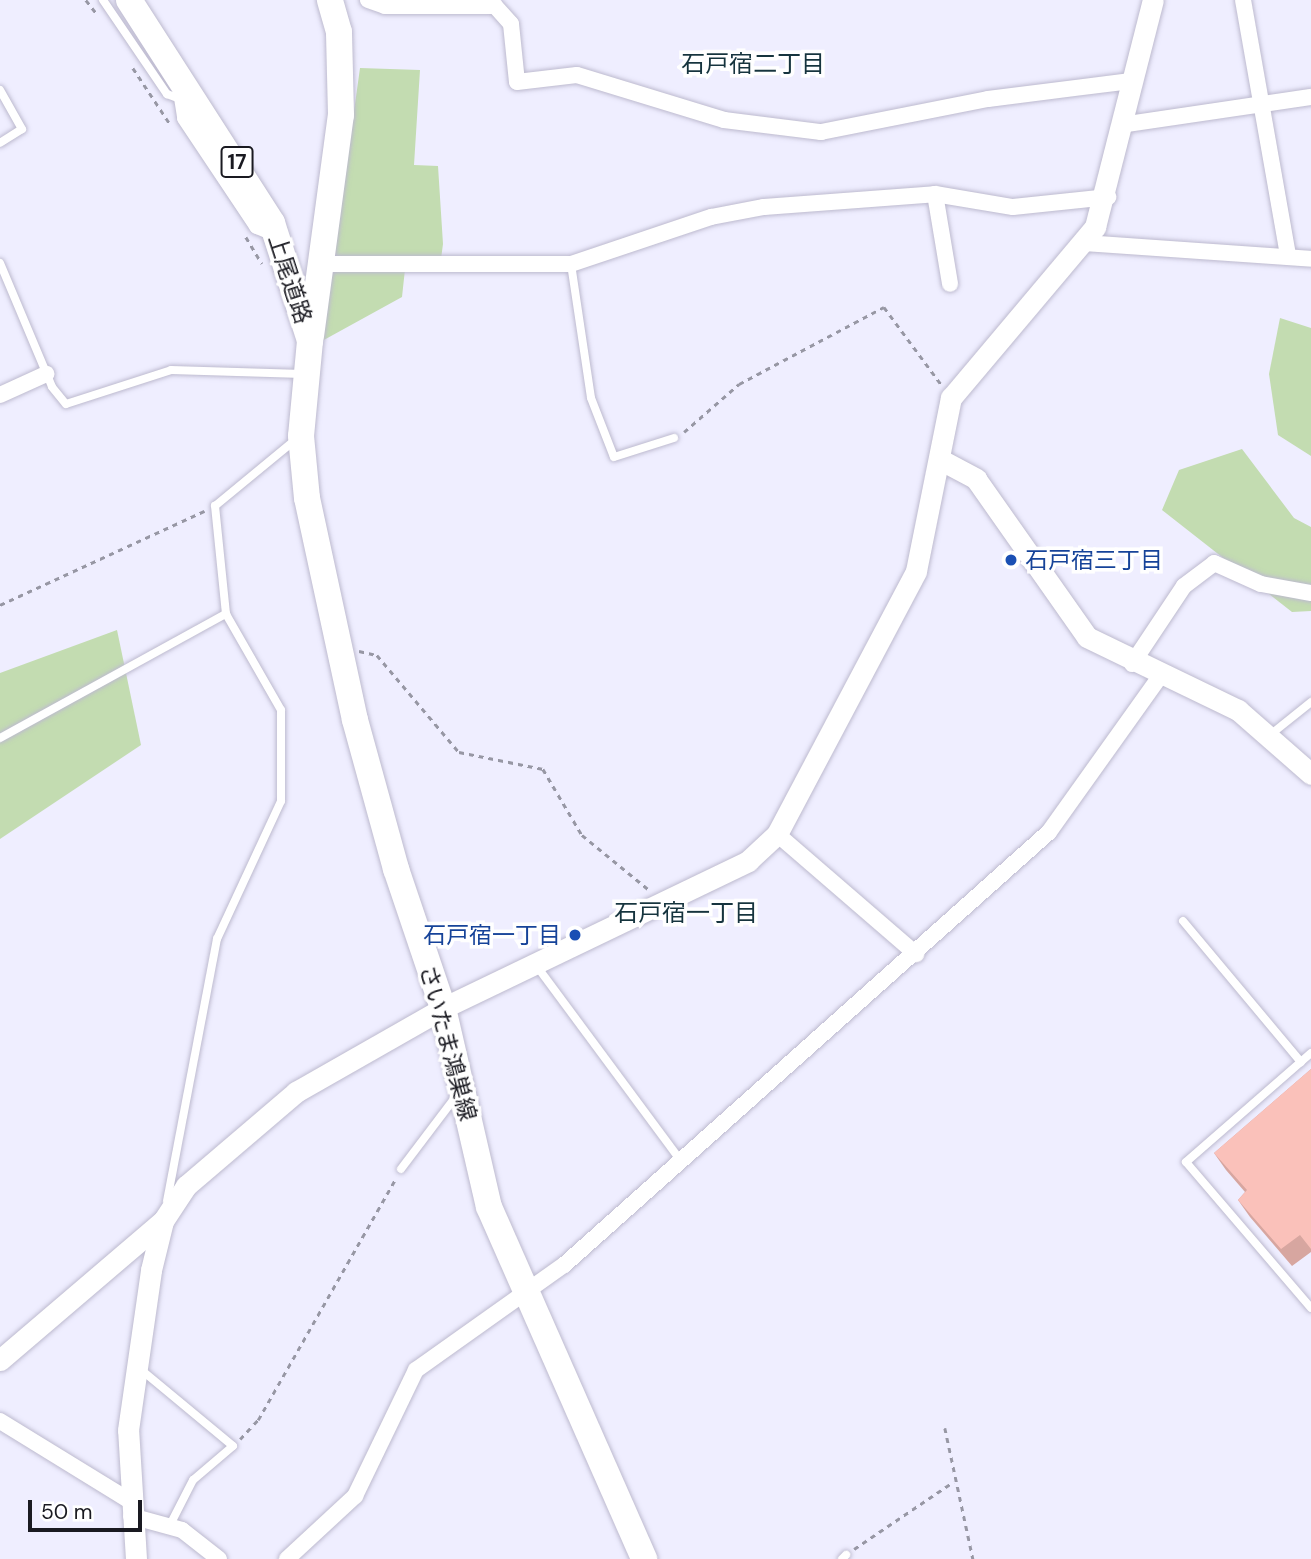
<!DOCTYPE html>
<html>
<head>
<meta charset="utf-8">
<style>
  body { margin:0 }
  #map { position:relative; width:1311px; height:1559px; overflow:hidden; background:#efeeff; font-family:"DM Sans","Noto Sans JP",sans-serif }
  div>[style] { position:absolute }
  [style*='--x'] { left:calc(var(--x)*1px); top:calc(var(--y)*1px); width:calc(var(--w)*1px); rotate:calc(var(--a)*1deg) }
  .green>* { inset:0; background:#c3dcb1 }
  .path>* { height:2.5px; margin-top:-1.25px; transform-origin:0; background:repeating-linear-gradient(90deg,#9797a4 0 5px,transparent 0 10px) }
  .roads { filter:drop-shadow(0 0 2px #bdbacf) drop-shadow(0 0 2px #bdbacf) }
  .service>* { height:8px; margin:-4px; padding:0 4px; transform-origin:4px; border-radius:4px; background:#fff }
  .minor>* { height:16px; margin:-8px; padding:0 8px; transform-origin:8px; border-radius:8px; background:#fff }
  .tertiary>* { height:21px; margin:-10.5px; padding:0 10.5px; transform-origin:10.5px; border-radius:10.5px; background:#fff }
  .primary>* { height:26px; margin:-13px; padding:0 13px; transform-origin:13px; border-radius:13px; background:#fff }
  .trunk>* { height:26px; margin:-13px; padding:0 13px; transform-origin:13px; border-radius:13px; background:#fff }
  .wall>* { inset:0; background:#d7a6a0 }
  .building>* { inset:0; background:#fac1ba }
  .dots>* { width:19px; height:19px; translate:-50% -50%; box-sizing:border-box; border:4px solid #fff; border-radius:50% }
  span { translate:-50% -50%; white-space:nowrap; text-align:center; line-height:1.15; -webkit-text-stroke:7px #fff; paint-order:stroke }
  .shield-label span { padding:2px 5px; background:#fff; border:2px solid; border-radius:5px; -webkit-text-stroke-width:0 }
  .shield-label { font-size:21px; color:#1a1a21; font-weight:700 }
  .street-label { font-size:23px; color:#1a1a21 }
  .transit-label { font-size:23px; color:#164399 }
  .left { translate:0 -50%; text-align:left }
  .right { translate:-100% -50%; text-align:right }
  .neighbourhood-label { font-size:24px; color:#16343e }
  .scale { position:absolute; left:28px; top:1500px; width:114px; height:32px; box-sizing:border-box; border:4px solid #1a1a21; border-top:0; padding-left:9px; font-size:21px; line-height:24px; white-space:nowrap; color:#1a1a21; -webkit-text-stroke:5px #fff; paint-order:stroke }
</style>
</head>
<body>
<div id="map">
  <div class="green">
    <div style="clip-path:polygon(360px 68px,420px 70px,414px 165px,438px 166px,443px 244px,441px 259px,406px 260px,402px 297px,322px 341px)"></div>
    <div style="clip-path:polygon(1280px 318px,1311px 328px,1311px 456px,1278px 435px,1269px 374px)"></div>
    <div style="clip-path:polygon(1242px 449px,1294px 518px,1311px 527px,1311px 611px,1292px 612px,1162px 510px,1179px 470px)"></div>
    <div style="clip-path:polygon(117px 630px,141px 745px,0 839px,0 673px)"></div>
  </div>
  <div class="path">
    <div style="--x:86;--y:0;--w:16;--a:52"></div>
    <div style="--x:133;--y:68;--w:67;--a:56.5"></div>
    <div style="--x:246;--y:237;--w:31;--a:59"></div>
    <div style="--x:684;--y:432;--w:73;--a:-41.1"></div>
    <div style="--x:739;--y:384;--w:164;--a:-28"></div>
    <div style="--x:884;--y:307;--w:96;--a:53.5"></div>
    <div style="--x:0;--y:605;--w:225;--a:-24.7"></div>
    <div style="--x:359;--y:651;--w:18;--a:13"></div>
    <div style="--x:377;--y:655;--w:127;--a:49.8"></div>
    <div style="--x:459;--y:752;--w:86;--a:11.4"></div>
    <div style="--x:543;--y:769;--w:77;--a:59.4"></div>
    <div style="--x:582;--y:835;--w:85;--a:39.3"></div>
    <div style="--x:945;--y:1428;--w:134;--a:77.9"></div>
    <div style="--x:240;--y:1439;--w:26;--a:-47"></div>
    <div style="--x:258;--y:1420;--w:279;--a:-60.3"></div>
    <div style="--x:854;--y:1549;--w:120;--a:-34.1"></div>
  </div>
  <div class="roads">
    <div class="service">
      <div style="--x:103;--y:0;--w:114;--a:55.8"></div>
      <div style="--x:167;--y:94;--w:14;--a:21"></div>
      <div style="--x:0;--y:90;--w:45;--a:60.6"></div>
      <div style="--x:22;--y:129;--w:26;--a:148"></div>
      <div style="--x:0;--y:263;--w:134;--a:67.2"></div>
      <div style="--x:52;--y:387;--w:22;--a:51"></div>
      <div style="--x:66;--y:404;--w:110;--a:-17.9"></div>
      <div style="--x:171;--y:370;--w:132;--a:1.7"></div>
      <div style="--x:571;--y:264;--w:135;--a:81.5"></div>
      <div style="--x:591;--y:398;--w:63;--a:68.7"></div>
      <div style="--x:614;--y:457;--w:63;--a:-17.6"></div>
      <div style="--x:1270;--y:735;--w:53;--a:-38.8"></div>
      <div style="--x:0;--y:738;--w:258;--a:-28.8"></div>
      <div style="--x:1183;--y:921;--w:184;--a:50.1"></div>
      <div style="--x:536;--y:965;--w:244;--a:53.5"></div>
      <div style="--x:1311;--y:1053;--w:166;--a:138.9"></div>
      <div style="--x:1186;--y:1162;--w:192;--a:49.4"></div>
      <div style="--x:401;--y:1169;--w:93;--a:-52.9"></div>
      <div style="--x:167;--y:1201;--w:267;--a:-79.2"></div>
      <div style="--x:217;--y:939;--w:152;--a:-65.1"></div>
      <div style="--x:281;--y:801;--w:91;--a:-90"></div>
      <div style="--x:281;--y:710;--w:111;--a:-119.8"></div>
      <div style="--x:226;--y:614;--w:109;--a:-95.8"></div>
      <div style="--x:215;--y:506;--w:104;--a:-39.5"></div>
      <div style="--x:139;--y:1368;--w:122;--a:39.7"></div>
      <div style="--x:233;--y:1446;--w:52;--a:139.6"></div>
      <div style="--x:193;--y:1480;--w:51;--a:117.1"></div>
      <div style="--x:842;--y:1559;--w:6;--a:-45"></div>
    </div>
    <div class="minor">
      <div style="--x:368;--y:0;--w:18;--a:19"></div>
      <div style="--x:385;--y:6;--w:110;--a:0"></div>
      <div style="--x:495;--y:6;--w:24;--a:48"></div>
      <div style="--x:511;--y:24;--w:58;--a:84.1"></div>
      <div style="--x:517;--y:82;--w:60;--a:-6.7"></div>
      <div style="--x:577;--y:75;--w:154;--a:17"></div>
      <div style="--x:724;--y:120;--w:98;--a:7.1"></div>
      <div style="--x:821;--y:132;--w:170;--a:-11.2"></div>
      <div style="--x:988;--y:99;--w:144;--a:-7.2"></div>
      <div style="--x:1243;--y:0;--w:260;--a:80"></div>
      <div style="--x:180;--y:85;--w:33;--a:81"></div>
      <div style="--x:185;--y:118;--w:130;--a:56.3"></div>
      <div style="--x:257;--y:226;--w:23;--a:23"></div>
      <div style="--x:1121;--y:125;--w:192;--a:-8.4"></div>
      <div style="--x:935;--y:194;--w:91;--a:80.5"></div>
      <div style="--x:1085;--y:243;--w:227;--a:4"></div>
      <div style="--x:322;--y:264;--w:249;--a:0"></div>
      <div style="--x:571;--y:264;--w:148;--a:-18.6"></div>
      <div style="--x:711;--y:217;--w:54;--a:-10.7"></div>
      <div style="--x:764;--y:207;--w:171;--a:-4.3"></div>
      <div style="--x:935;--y:194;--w:79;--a:9.5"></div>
      <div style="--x:1013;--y:207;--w:96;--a:-6"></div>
      <div style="--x:0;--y:395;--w:51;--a:-24.5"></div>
      <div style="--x:1132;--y:664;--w:94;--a:-56.3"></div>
      <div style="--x:1184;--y:586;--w:38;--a:-37"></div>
      <div style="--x:1214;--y:563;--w:51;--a:24.1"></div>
      <div style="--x:1261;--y:584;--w:51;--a:10.2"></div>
      <div style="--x:777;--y:834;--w:184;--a:40.8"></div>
      <div style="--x:0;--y:1421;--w:153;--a:31.6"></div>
      <div style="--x:131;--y:1516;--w:53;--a:15.4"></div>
      <div style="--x:182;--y:1530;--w:47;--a:38.1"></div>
      <div style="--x:287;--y:1559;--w:93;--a:-42.8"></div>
      <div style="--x:355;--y:1496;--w:140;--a:-64.2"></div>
      <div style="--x:416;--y:1370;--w:181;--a:-35.4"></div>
      <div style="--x:564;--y:1265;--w:650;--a:-41.76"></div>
      <div style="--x:1049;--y:832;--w:193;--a:-54.5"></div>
    </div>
    <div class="tertiary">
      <div style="--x:941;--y:460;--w:40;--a:28"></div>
      <div style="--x:976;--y:479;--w:193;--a:54.9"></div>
      <div style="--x:1087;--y:637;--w:168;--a:25.8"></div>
      <div style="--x:1238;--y:710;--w:97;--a:41.2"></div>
      <div style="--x:0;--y:1360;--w:214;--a:-40.5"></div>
      <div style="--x:136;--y:1559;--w:129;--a:-93.5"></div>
      <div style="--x:128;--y:1430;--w:162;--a:-81.8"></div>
      <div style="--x:151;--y:1270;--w:50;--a:-76.2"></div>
      <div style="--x:163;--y:1221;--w:42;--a:-56.7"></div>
      <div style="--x:186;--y:1186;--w:145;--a:-40.5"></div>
      <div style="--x:296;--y:1092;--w:169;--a:-29.7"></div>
      <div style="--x:443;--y:1008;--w:339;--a:-25.7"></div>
      <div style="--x:748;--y:861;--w:40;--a:-43"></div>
      <div style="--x:777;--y:834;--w:297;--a:-62.1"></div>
      <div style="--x:916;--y:571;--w:177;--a:-78.6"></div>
      <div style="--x:951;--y:398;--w:224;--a:-49.9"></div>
      <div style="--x:1095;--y:227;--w:234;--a:-75.7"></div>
    </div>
    <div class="primary">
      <div style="--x:310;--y:341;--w:95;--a:95.4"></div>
      <div style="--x:301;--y:436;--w:62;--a:84.5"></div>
      <div style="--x:307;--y:498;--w:227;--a:77.8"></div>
      <div style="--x:355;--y:720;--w:155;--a:74.6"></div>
      <div style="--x:396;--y:869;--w:147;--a:71.3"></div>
      <div style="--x:443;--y:1008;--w:204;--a:77"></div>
      <div style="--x:489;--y:1207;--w:385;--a:66.2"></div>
    </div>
    <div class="trunk">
      <div style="--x:129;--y:0;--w:265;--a:57.3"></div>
      <div style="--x:272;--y:223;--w:124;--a:72.1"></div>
      <div style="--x:311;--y:336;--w:223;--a:-82.3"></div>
      <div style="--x:341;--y:115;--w:83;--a:-91.4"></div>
      <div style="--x:339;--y:32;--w:33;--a:-106"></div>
    </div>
  </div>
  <div class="wall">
    <div style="clip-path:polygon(1311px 1069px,1311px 1252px,1292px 1266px,1250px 1217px,1238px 1200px,1245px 1192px,1226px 1170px,1214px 1153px)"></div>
  </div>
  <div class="building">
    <div style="clip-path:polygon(1311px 1069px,1311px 1249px,1300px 1235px,1281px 1249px,1238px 1200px,1247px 1190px,1214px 1153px)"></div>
  </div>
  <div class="dots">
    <div style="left:1011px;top:560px;background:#1a4fb4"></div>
    <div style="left:575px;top:935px;background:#1a4fb4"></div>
  </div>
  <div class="shield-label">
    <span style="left:237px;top:162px">17</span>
  </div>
  <div class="street-label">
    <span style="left:290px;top:279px;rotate:72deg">上尾道路</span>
    <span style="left:448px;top:1043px;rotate:75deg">さいたま鴻巣線</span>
  </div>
  <div class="transit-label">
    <span class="left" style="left:1025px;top:560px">石戸宿三丁目</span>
    <span class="right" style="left:561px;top:935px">石戸宿一丁目</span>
  </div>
  <div class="neighbourhood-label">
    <span style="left:753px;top:64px">石戸宿二丁目</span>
    <span style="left:686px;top:913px">石戸宿一丁目</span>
  </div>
  <div class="scale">50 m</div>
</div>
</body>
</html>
